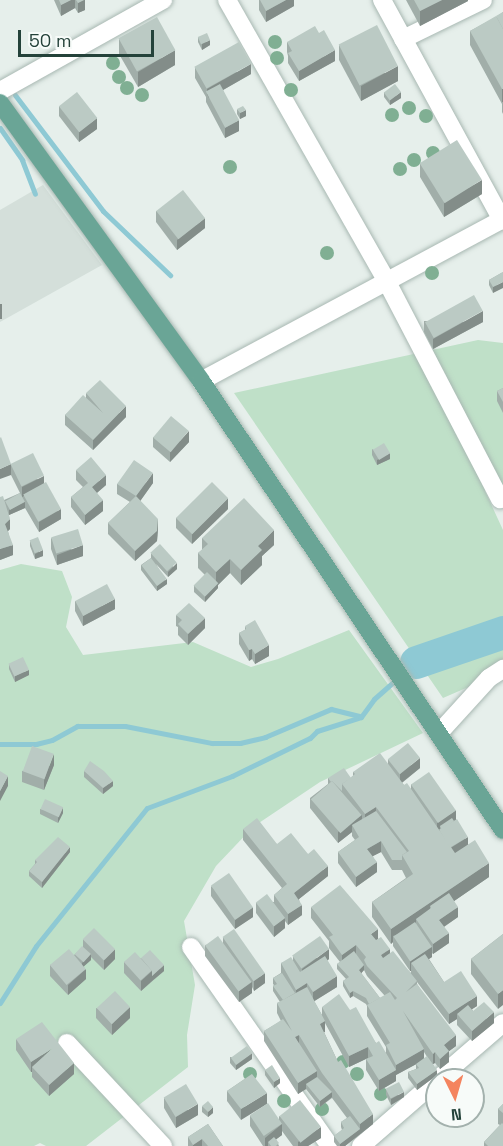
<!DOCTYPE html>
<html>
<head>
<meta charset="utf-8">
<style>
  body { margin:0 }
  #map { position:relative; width:503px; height:1146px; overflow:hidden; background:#e6efeb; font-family:"Space Grotesk",sans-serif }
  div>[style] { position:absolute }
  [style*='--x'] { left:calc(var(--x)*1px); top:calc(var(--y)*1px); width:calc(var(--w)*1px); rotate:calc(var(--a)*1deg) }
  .built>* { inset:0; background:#d4dfda }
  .green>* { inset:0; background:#bfe0c8 }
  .stream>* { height:5px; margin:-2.5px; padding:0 2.5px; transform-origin:2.5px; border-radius:2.5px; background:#8ec9d4 }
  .river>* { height:33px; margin:-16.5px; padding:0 16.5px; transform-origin:16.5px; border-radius:16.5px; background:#8ec9d4 }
  .roads { filter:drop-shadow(0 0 2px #a8b8b2) drop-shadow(0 0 2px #a8b8b2) }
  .street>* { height:18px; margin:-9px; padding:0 9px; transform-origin:9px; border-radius:9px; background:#fff }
  .primary>* { height:18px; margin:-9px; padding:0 9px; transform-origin:9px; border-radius:9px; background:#6aa596 }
  .trees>* { width:14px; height:14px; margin:-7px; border-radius:50%; background:#80af93 }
  .wall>* { inset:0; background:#a1aea9 }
  .shaded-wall>* { inset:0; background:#838d89; transform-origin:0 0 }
  .building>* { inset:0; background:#bbcac4; transform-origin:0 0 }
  span { translate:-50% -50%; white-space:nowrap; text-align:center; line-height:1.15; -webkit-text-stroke:4.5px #f7fbf9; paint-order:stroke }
  .north { position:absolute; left:425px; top:1068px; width:60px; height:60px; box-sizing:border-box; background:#f7fbf9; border:2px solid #a3b1ad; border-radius:50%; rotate:175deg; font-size:16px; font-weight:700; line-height:24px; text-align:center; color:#24423a }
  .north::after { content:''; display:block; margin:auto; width:21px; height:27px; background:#f4845f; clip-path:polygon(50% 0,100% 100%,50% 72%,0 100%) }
  .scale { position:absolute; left:18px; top:30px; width:136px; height:27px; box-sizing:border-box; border:3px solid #24423a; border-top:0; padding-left:8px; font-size:18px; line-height:21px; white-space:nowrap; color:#24423a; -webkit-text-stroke:4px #f7fbf9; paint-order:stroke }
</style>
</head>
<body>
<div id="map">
  <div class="built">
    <div style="clip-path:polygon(43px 185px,102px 265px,0 322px,0 210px)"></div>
  </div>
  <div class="green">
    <div style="clip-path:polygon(478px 340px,503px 343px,503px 484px,485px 491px,503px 530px,503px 672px,443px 698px,234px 393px)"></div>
    <div style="clip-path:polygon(21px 564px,62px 571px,72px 597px,66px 627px,83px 655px,193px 642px,251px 667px,278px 659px,349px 630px,423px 733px,320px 782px,253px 827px,216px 866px,184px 921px,195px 985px,187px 1035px,188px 1067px,86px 1146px,46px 1146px,40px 1143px,34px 1146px,0 1146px,0 570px)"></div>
  </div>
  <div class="stream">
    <div style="--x:15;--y:95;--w:146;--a:52.8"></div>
    <div style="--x:103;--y:211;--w:93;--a:43.7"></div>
    <div style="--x:0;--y:128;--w:39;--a:55"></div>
    <div style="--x:22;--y:160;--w:36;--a:69"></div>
    <div style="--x:0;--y:744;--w:36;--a:0"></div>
    <div style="--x:36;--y:744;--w:16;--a:-14"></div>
    <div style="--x:52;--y:740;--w:29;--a:-29"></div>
    <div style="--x:77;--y:726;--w:48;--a:0"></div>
    <div style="--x:125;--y:726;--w:89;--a:11.1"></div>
    <div style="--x:212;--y:743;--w:28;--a:0"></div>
    <div style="--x:240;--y:743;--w:26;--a:-13"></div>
    <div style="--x:265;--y:737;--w:72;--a:-23"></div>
    <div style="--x:331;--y:709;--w:29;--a:14"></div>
    <div style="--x:0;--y:1003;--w:67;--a:-57.7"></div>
    <div style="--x:36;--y:946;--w:177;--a:-51.2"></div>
    <div style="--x:147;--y:808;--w:91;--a:-20.6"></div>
    <div style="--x:232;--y:776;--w:87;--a:-26"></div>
    <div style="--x:310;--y:738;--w:10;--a:-45"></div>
    <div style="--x:317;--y:731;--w:46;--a:-17.7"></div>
    <div style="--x:361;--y:717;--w:22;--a:-54"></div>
    <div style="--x:374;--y:699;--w:56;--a:-41.4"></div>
  </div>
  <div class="river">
    <div style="--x:416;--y:662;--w:92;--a:-19"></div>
  </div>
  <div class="roads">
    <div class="street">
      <div style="--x:227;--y:0;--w:324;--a:60.4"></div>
      <div style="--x:387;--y:282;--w:245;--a:62.5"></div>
      <div style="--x:382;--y:0;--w:251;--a:61.4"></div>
      <div style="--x:403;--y:39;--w:89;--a:-26"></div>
      <div style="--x:0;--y:91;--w:187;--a:-29.2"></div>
      <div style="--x:201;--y:381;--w:343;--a:-28.2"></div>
      <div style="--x:439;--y:733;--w:74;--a:-47.7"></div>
      <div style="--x:489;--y:678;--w:17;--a:-33"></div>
      <div style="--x:191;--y:947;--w:243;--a:55.1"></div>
      <div style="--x:67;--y:1043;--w:141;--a:47"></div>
      <div style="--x:437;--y:1080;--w:87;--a:-40.8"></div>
      <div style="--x:361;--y:1146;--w:101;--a:-41"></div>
    </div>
    <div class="primary">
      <div style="--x:0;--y:103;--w:343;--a:54.1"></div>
      <div style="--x:201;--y:381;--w:541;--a:56.07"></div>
    </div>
  </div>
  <div class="trees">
    <div style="left:275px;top:42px"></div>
    <div style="left:277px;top:58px"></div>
    <div style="left:113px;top:63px"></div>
    <div style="left:119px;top:77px"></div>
    <div style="left:127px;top:88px"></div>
    <div style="left:291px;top:90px"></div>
    <div style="left:142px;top:95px"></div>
    <div style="left:409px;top:108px"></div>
    <div style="left:392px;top:115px"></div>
    <div style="left:426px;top:116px"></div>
    <div style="left:433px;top:153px"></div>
    <div style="left:414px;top:160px"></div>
    <div style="left:230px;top:167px"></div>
    <div style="left:400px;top:169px"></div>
    <div style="left:327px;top:253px"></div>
    <div style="left:432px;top:273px"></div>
    <div style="left:343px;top:1062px"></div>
    <div style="left:250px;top:1074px"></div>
    <div style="left:357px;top:1074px"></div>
    <div style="left:381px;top:1094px"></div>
    <div style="left:284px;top:1101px"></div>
    <div style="left:322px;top:1109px"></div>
  </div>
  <div class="wall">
    <div style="clip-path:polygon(54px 0,85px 0,85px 10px,78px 13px,75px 8px,61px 16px)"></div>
    <div style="clip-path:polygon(259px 0,294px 0,294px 6px,266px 22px,259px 10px)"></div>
    <div style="clip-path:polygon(406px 0,468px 0,468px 1px,420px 26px)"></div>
    <div style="clip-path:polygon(503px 12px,503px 114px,502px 112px,502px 104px,470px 45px,470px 31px,496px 17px)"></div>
    <div style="clip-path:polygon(198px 37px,210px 45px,202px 50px,198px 42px)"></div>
    <div style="clip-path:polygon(119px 39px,175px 65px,138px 87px,119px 54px)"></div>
    <div style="clip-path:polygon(287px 42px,335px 61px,299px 81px,288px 63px,288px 56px,287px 52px)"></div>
    <div style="clip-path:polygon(339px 45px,398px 81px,361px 101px,339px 60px)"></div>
    <div style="clip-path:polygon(195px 67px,251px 74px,223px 90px,239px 131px,225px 138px,206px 102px,206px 97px,195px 78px)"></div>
    <div style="clip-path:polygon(384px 92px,401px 98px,390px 105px,384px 97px)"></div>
    <div style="clip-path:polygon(59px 106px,97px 129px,79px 142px,59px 116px)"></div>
    <div style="clip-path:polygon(237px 109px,246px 116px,240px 119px,237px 114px)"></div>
    <div style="clip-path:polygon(420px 163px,482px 194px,444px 217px,420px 177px)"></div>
    <div style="clip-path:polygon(156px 211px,205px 228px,177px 250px,156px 222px)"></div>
    <div style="clip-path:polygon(503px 272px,493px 293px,489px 285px,489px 280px)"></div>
    <div style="clip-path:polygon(424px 321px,483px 322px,433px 349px,424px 332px)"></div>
    <div style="clip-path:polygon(503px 388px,503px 413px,497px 401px,497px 391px)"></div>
    <div style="clip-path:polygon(86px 393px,126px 417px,93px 450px,65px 425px,65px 415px,86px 398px)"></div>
    <div style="clip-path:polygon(153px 437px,189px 442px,170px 462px,153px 447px)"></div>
    <div style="clip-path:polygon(372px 449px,390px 459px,377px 465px,372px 455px)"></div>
    <div style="clip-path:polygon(11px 464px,44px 483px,61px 519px,39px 532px,25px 508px,9px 515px,10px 529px,8px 531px,13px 555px,0 560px,4px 500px,20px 493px,11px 475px)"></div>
    <div style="clip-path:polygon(76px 470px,106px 485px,97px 493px,103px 511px,85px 525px,71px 507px,71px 497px,83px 487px,76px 480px)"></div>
    <div style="clip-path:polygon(153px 483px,140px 501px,158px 529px,157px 541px,135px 561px,108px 534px,108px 523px,130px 502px,117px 494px,117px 484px)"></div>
    <div style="clip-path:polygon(228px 509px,192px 544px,176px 528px,176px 518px)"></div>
    <div style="clip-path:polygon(51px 538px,83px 556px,57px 565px,51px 549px)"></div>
    <div style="clip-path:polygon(202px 538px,274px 545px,262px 556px,262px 565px,241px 585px,230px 573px,218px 585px,218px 588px,205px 602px,194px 592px,194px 586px,205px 575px,198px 568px,198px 553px,202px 550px)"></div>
    <div style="clip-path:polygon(30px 541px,43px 556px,35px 559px,30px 546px)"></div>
    <div style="clip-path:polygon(151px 553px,177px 569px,168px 577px,156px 564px,167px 584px,157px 591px,141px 570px,141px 565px,151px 558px)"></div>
    <div style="clip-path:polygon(75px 601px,115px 609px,83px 626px,75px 611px)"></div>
    <div style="clip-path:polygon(176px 615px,205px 628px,188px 645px,178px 635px,178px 627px,176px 626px)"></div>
    <div style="clip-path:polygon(245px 626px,269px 656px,255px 664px,252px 659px,249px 661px,239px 644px,239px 633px,245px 630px)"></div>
    <div style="clip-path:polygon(9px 664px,29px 675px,15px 682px,9px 669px)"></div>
    <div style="clip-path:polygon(evenodd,388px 759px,420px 768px,402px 783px,404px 785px,411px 789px,411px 784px,456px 820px,468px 844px,489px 877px,454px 901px,458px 917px,444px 927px,449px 943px,433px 954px,432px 953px,432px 957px,429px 959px,444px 982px,477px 1006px,472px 1009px,473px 1011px,494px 1023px,472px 1041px,457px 1025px,457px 1019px,449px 1024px,417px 982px,417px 984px,456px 1046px,449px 1051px,449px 1062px,440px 1069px,435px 1063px,433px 1064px,437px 1075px,417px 1090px,408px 1078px,408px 1072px,416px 1069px,416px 1064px,396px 1075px,396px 1074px,396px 1081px,379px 1091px,366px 1070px,366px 1059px,368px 1058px,349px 1067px,325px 1023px,324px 1032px,338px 1062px,373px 1124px,345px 1146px,337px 1146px,334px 1142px,334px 1136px,342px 1130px,341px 1127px,341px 1122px,347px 1118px,332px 1098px,320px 1107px,306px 1089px,298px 1094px,264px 1041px,264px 1031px,281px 1021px,277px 1013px,277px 1003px,280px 1002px,273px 991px,273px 986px,274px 985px,273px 984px,273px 978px,281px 973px,281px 963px,293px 960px,293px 956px,329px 959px,327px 961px,337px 987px,314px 1001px,322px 1015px,322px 1007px,350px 1010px,376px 1043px,386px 1053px,386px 1047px,367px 1016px,367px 1006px,366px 1004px,353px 996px,350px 998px,343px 986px,343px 981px,346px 979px,337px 969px,337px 964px,340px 962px,329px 948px,329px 941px,311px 918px,311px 907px,378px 939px,390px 953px,411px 973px,411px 971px,410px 971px,393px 946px,393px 942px,391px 944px,372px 917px,372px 902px,406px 878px,402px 870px,392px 870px,381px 852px,373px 856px,377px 872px,356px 887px,338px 863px,338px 852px,355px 840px,352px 836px,352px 832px,338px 843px,310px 808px,310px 798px,328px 784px,328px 778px,351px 778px,353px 776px,353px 772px,388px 765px,388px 759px,364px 970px,367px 976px,385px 996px,380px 998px,361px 973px,364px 970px,388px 759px,424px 1052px,429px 1060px,424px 1059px,424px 1052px)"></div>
    <div style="clip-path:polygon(54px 765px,44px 790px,22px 782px,22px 771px)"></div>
    <div style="clip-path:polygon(84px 771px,113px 786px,103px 794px,84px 777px)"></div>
    <div style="clip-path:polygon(40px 809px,63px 813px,58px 823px,40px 814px)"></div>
    <div style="clip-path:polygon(243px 829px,277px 844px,308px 854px,328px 876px,299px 899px,302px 915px,288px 925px,285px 921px,285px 928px,274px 937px,256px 913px,256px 903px,274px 902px,274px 895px,282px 888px,243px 840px)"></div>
    <div style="clip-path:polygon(70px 852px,42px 888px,29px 876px,29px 871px,35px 864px,35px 860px)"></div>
    <div style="clip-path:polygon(211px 886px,253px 917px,235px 929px,211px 896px)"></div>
    <div style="clip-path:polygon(503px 934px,498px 1009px,471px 974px,471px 959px)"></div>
    <div style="clip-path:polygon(223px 937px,265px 983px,254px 991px,252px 987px,252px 993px,239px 1002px,205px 956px,205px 945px,223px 943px)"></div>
    <div style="clip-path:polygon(83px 939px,115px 959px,104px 970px,91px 957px,91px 960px,84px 966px,86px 979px,68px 995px,50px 976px,50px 965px,74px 955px,83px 947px)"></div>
    <div style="clip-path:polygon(141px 958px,164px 971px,141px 991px,124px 973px,124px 962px)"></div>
    <div style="clip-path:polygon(96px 1008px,130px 1018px,112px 1035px,96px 1018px)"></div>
    <div style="clip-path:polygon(16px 1039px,74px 1074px,49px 1096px,32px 1077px,32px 1072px,31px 1072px,16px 1050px)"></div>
    <div style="clip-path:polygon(230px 1057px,252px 1059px,236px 1070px,230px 1063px)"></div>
    <div style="clip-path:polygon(265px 1070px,280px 1083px,274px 1088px,265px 1075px)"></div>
    <div style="clip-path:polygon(252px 1074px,241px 1120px,227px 1101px,227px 1091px)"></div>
    <div style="clip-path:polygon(386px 1090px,404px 1097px,391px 1105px,386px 1095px)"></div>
    <div style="clip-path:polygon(164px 1098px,198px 1115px,176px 1128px,164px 1108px)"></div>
    <div style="clip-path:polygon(503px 1104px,503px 1146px,484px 1146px,484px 1142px,500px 1125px,498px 1124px,498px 1109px)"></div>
    <div style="clip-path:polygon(202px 1106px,213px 1113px,208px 1117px,202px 1112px)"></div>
    <div style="clip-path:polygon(250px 1116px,279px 1120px,279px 1116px,321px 1138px,308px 1146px,293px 1146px,282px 1131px,282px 1135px,276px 1139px,279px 1146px,263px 1146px,250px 1126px)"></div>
    <div style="clip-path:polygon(208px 1124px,223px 1146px,188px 1146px,188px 1137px)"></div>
  </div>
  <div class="shaded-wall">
    <div style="clip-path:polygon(71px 0,75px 0,75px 8px,61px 16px,61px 5px)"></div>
    <div style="clip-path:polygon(84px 0,85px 0,85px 10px,78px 13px,78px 3px)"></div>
    <div style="clip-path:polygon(286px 0,294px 0,294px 6px,266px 22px,266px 11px)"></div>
    <div style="clip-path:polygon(442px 0,468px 0,468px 1px,420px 26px,420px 11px)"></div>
    <div style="clip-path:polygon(210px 40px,210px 45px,202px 50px,202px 44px)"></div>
    <div style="clip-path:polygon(175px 50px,175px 65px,138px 87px,138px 72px)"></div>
    <div style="clip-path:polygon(335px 50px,335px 61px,299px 81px,299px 71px)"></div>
    <div style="clip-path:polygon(251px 64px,251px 74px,209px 98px,207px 94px,207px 89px)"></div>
    <div style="clip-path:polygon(398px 66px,398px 81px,361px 101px,361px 86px)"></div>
    <div style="left:502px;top:89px;width:1px;height:13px"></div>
    <div style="clip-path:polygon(401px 92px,401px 98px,390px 105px,390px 100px)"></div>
    <div style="clip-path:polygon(246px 110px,246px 116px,240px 119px,240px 113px)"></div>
    <div style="clip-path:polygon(97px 118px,97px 129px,79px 142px,79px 132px)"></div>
    <div style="clip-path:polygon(239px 120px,239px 131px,225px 138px,225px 128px)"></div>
    <div style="clip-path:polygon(482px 180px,482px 194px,444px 217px,444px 202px)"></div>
    <div style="clip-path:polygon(205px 218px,205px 228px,177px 250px,177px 240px)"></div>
    <div style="clip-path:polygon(503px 282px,503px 288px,493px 293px,493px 287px)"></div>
    <div style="left:0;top:304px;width:2px;height:15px"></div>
    <div style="clip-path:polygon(483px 311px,483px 322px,433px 349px,433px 339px)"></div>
    <div style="clip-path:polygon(126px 406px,126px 417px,93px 450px,93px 440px)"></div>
    <div style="clip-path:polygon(189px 431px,189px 442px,170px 462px,170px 452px)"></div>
    <div style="clip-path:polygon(390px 453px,390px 459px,377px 465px,377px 460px)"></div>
    <div style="clip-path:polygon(11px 464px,11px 475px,0 479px,0 469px)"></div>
    <div style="clip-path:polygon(153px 473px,153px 483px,136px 507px,136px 496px)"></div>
    <div style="clip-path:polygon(106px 475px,106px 485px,92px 497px,92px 487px)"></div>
    <div style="clip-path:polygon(44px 476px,44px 486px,22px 497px,22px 487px)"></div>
    <div style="clip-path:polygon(228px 498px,228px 509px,192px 544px,192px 534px)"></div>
    <div style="clip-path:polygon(103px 500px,103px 511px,85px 525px,85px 515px)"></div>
    <div style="clip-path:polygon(25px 502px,25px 508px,9px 515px,9px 510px)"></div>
    <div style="clip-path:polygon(61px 509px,61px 519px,39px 532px,39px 522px)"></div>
    <div style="clip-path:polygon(10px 519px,10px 529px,5px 534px,5px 524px)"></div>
    <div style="clip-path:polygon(158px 519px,158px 529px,157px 541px,135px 561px,135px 551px)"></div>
    <div style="clip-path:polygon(274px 530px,274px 545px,262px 556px,262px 565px,241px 585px,241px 570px,258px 546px)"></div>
    <div style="clip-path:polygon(13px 545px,13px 555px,0 560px,0 549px)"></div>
    <div style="clip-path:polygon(83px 545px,83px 556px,57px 565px,57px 555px)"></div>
    <div style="clip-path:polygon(43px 550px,43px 556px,35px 559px,35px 554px)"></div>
    <div style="clip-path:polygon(230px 559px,230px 573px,218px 585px,218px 588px,205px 602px,205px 596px,216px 585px,216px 572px)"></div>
    <div style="clip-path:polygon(177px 563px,177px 569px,168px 577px,168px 572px)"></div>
    <div style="clip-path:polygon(167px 579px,167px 584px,157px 591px,157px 586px)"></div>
    <div style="clip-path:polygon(115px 599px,115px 609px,83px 626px,83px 616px)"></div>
    <div style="clip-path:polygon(205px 618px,205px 628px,188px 645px,188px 634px)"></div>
    <div style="clip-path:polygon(269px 645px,269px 656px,255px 664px,255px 654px)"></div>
    <div style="clip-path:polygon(252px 649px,252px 659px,249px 661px,249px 650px)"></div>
    <div style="clip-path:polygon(29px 670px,29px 675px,15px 682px,15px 676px)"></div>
    <div style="clip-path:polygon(54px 754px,54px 765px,44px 790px,44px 780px)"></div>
    <div style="clip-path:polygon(420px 758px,420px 768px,400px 784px,400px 774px)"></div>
    <div style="clip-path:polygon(8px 776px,8px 786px,0 801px,0 791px)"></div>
    <div style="clip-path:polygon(113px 781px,113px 786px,103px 794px,103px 788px)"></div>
    <div style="clip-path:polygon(63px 807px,63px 813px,58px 823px,58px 818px)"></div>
    <div style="clip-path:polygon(376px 807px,376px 822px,365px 829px,365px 814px)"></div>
    <div style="clip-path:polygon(456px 810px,456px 821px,440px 826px,440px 831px,437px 833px,437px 823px)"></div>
    <div style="clip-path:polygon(362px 815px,362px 826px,352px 825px,352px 832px,338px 843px,338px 832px)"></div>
    <div style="clip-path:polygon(468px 837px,468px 848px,449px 859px,449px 849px)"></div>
    <div style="clip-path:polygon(381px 841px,381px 852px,367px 859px,367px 849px)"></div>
    <div style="clip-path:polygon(70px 847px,70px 852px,42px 888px,42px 882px)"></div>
    <div style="clip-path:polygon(377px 862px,377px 872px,356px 887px,356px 877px)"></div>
    <div style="clip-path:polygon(489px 863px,489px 877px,431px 917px,431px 908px,430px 906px,430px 917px,416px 919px,416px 927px,393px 936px,393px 942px,391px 944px,391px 929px)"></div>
    <div style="clip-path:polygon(328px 866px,328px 876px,294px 903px,294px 893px)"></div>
    <div style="clip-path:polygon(302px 905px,302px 915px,288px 925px,288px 914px)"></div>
    <div style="clip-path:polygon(253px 907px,253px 917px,235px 929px,235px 919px)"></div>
    <div style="clip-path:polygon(458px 907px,458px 917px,439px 930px,439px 920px)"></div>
    <div style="clip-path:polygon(285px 918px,285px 928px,274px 937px,274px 926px)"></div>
    <div style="clip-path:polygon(378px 929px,378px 939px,371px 944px,371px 934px)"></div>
    <div style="clip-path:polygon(449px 933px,449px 943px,433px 954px,433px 944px)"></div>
    <div style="clip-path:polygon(356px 945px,356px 955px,342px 965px,342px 955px)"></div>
    <div style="clip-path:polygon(432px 947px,432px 957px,415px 968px,411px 963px,411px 971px,410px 971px,410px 961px)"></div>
    <div style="clip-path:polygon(115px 949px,115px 959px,104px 970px,104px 959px)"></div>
    <div style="clip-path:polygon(329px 949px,329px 959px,302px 979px,302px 969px)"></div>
    <div style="clip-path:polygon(390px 949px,390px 959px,381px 966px,381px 955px)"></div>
    <div style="clip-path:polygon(91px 954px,91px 960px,82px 968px,82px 963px)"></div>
    <div style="clip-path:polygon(164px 965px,164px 971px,152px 981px,152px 976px)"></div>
    <div style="clip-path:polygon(364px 965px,364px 970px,359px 976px,359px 970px)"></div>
    <div style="clip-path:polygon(86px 969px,86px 979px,68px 995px,68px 985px)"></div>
    <div style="clip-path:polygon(152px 971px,152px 981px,141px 991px,141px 981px)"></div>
    <div style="clip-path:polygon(265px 973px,265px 983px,254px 991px,254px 981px)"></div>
    <div style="clip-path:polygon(337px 976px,337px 987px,313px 1002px,313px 992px)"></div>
    <div style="clip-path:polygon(252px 982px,252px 993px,239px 1002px,239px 991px)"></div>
    <div style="clip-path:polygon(307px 983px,307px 994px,296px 995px,296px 990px)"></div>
    <div style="clip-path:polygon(503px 990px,503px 1005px,498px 1009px,498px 994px)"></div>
    <div style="clip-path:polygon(353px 991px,353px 996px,350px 998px,350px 993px)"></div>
    <div style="clip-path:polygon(477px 996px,477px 1006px,460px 1017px,457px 1014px,457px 1019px,449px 1024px,449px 1014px)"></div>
    <div style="clip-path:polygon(130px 1007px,130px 1018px,112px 1035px,112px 1024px)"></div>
    <div style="clip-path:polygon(494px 1012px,494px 1023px,472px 1041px,472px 1031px)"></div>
    <div style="clip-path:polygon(325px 1021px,325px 1032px,320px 1034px,320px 1024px)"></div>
    <div style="clip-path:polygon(299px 1035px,299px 1045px,295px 1037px)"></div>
    <div style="clip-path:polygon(456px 1035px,456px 1046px,444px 1055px,444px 1045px)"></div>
    <div style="clip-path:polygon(368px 1047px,368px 1058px,349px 1067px,349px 1056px)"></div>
    <div style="clip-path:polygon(53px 1048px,32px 1067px,32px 1072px,31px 1072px,31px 1062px)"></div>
    <div style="clip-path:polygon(424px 1049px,424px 1060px,396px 1075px,396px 1065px)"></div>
    <div style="clip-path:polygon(449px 1051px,449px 1062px,440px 1069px,440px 1059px)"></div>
    <div style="clip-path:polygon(435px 1052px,435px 1063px,433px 1064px,433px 1054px)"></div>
    <div style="clip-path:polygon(252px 1053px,252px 1059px,236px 1070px,236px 1064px)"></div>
    <div style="clip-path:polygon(74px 1063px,74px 1074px,49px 1096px,49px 1085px)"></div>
    <div style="clip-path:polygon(396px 1070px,396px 1081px,379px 1091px,379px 1080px)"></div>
    <div style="clip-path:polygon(437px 1070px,437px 1075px,417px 1090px,417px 1084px)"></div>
    <div style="clip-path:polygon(317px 1071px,317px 1082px,306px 1084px,306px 1089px,298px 1094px,298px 1083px)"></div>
    <div style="clip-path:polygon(280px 1078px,280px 1083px,274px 1088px,274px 1082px)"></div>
    <div style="clip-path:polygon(332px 1092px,332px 1097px,320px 1107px,320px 1101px)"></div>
    <div style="clip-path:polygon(404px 1092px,404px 1097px,391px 1105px,391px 1099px)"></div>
    <div style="clip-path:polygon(267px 1093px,267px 1104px,241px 1120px,241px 1109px)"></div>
    <div style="clip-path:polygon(198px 1104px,198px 1115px,176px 1128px,176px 1117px)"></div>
    <div style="clip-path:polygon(213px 1107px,213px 1113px,208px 1117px,208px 1112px)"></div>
    <div style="clip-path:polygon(373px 1114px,373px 1124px,345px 1146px,340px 1146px,340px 1144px,360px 1129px,360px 1124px)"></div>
    <div style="clip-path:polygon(282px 1124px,282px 1135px,270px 1144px,268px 1142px,268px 1146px,265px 1146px,265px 1138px)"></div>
    <div style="clip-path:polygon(321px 1127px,321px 1138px,308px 1146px,298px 1146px,298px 1142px)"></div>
    <div style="clip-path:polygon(202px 1139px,202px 1146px,193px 1146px,193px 1145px)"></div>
  </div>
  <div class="building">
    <div style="clip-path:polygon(59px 0,71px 0,61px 5px)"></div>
    <div style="clip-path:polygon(76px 0,84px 0,78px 3px)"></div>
    <div style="clip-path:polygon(260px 0,286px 0,266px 11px)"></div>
    <div style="clip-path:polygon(414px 0,442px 0,420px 11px)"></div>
    <div style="clip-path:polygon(503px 12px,503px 29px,496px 16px)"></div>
    <div style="clip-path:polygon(496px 16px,503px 29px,503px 89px,502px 89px,470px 31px)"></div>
    <div style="left:157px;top:17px;width:38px;height:44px;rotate:61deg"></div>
    <div style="left:377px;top:25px;width:46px;height:43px;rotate:63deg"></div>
    <div style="clip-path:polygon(315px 26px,319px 33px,324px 30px,335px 50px,299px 71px,288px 53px,292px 51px,287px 42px)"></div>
    <div style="left:207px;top:33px;width:8px;height:10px;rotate:67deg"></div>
    <div style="left:239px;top:42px;width:25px;height:51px;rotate:61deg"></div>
    <div style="left:220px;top:84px;width:41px;height:16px;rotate:62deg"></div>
    <div style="left:395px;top:84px;width:10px;height:14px;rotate:53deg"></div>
    <div style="left:77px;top:92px;width:33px;height:23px;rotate:52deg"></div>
    <div style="clip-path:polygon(243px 106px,246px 110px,240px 113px,237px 109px)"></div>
    <div style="left:457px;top:140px;width:47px;height:44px;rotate:58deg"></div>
    <div style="left:183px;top:190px;width:36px;height:34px;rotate:52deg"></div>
    <div style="clip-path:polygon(503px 272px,503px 282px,493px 287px,489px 280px)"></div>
    <div style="left:474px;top:295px;width:18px;height:56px;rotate:61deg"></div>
    <div style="clip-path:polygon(100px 380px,126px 406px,93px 440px,65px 415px,83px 395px,103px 413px,86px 393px)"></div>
    <div style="clip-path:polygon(503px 388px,503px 402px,497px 391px)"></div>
    <div style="left:171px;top:416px;width:23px;height:28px;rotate:40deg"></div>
    <div style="clip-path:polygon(1px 437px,11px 464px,0 469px,0 438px)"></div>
    <div style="left:384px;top:443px;width:12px;height:13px;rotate:59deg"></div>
    <div style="left:33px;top:453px;width:25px;height:25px;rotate:64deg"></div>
    <div style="clip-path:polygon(91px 457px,106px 475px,92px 487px,103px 500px,85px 515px,71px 497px,88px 483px,76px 470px)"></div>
    <div style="clip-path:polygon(134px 460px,153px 473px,136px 496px,158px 519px,157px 531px,135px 551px,108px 523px,136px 496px,117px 484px)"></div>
    <div style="left:46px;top:482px;width:31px;height:26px;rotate:61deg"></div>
    <div style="left:212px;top:482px;width:23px;height:51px;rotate:45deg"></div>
    <div style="left:20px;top:493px;width:10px;height:17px;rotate:61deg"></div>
    <div style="clip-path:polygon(3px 496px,10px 519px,5px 524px,13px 545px,0 549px,0 497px)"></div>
    <div style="clip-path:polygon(244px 498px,274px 530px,258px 546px,262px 550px,241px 570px,230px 559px,216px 572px,198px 553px,208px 544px,202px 538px)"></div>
    <div style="left:78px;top:529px;width:17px;height:28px;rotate:73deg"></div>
    <div style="left:38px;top:537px;width:14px;height:9px;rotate:69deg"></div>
    <div style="left:160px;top:544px;width:25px;height:13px;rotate:48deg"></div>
    <div style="left:151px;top:558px;width:26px;height:12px;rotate:53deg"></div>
    <div style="left:207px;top:572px;width:16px;height:19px;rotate:45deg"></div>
    <div style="left:107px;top:584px;width:17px;height:36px;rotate:62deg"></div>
    <div style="clip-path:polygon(189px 603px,205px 618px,188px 634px,178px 624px,182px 620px,176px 615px)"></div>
    <div style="clip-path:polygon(255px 620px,269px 645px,255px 654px,252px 649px,249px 650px,239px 633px,246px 629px,245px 626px)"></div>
    <div style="left:23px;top:657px;width:14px;height:16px;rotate:65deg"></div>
    <div style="left:408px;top:743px;width:19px;height:26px;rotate:51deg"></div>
    <div style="left:32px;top:746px;width:23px;height:27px;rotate:20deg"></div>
    <div style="clip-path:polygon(380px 753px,404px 785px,407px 783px,455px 853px,475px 840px,489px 863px,391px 929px,372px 902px,413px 874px,402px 855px,409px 851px,376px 807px,365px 814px,342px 784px,355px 774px,353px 772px)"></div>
    <div style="clip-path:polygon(90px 761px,104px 771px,113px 781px,103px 788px,84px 771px)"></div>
    <div style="clip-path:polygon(344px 768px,351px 778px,342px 784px,342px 791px,332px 781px,331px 782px,328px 778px)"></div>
    <div style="clip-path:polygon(0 771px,8px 776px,0 791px)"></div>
    <div style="left:429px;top:772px;width:47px;height:22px;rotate:55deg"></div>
    <div style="left:332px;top:781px;width:45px;height:28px;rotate:49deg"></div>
    <div style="left:45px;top:799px;width:20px;height:11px;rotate:24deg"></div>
    <div style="clip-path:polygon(376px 811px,407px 852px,402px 855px,402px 860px,392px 860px,381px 841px,367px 849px,377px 862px,356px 877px,338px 852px,359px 837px,352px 825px)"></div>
    <div style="clip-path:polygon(257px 818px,277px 844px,291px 833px,308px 854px,314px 849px,328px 866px,294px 893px,302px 905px,288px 914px,274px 895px,287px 884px,243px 829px)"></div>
    <div style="clip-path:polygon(452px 818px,454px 821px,442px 830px,440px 826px)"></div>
    <div style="left:457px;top:819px;width:21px;height:21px;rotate:59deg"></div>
    <div style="clip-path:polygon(58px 837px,70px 847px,42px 882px,29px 871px,37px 862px,35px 860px)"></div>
    <div style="left:229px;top:873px;width:42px;height:22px;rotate:55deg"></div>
    <div style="clip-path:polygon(340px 885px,378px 929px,371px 934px,376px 940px,381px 937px,390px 949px,381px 955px,383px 958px,393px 951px,417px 981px,406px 992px,417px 984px,456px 1035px,444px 1045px,449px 1051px,440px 1059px,435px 1052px,433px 1054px,403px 1011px,424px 1049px,396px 1065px,386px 1045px,390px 1043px,367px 1005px,390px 992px,395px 1000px,397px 998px,367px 966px,364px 960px,366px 957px,356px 945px,342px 955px,329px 937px,333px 935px,311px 907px)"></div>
    <div style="clip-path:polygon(449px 893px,458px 907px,439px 920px,449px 933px,433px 944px,416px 919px,431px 908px,430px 906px)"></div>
    <div style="left:267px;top:894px;width:30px;height:14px;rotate:53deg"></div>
    <div style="left:415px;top:922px;width:30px;height:26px;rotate:56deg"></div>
    <div style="left:94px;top:928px;width:30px;height:16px;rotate:45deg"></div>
    <div style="left:234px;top:929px;width:54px;height:14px;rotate:55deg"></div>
    <div style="clip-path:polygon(503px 934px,503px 990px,498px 994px,471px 959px)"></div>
    <div style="left:218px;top:936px;width:57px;height:16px;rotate:54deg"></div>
    <div style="left:320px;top:936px;width:16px;height:34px;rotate:55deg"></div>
    <div style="left:82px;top:946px;width:12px;height:11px;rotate:42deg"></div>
    <div style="left:69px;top:949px;width:26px;height:25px;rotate:50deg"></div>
    <div style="clip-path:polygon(150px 950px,164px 965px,152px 976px,152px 971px,141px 958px)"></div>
    <div style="clip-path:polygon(354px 951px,364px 965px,359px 970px,380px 998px,369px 1004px,366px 998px,353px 991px,350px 993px,343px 981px,349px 977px,337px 964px)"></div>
    <div style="left:135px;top:952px;width:25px;height:15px;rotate:48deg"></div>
    <div style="clip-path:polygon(425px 954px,444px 982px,461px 971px,477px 996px,449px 1014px,411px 963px)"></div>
    <div style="clip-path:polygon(325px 956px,337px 976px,313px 992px,307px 983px,296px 990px,281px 963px,291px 957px,300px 972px)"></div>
    <div style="clip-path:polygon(282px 973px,295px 993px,283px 1000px,273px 986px,277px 984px,273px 978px)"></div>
    <div style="clip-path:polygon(307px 987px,325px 1021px,320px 1024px,338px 1062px,341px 1060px,373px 1114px,360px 1124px,322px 1073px,299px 1035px,295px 1037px,317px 1071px,298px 1083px,264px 1031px,283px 1019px,292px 1031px,277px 1003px)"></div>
    <div style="left:115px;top:991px;width:22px;height:25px;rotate:47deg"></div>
    <div style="clip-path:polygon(339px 994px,350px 1010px,356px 1007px,376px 1043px,379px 1041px,396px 1070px,379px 1080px,366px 1059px,373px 1056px,368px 1047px,349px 1056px,322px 1007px)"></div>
    <div style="clip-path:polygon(484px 1002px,494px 1012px,472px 1031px,457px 1014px,468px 1005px,473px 1011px)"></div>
    <div style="clip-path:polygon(42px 1022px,74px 1063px,49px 1085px,32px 1067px,53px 1048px,31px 1062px,16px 1039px)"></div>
    <div style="left:247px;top:1046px;width:9px;height:20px;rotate:54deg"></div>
    <div style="clip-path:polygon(427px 1056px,437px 1070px,417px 1084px,408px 1072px,419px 1068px,416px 1064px)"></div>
    <div style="clip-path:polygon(272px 1065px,280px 1078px,274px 1082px,265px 1070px)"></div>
    <div style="clip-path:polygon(252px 1074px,267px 1093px,241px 1109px,227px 1091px)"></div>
    <div style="clip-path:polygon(317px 1077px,332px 1092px,320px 1101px,306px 1084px)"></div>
    <div style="left:399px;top:1082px;width:11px;height:15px;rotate:63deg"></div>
    <div style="left:186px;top:1084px;width:23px;height:26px;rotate:59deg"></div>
    <div style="left:300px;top:1100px;width:34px;height:26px;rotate:52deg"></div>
    <div style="clip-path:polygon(208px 1101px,213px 1107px,208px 1112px,202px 1106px)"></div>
    <div style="left:268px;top:1103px;width:25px;height:22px;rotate:56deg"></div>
    <div style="clip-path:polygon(503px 1104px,503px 1113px,498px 1109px)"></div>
    <div style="clip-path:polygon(350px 1116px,360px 1129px,340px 1144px,334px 1136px,344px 1128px,341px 1122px)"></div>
    <div style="clip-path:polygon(502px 1123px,503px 1124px,503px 1146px,488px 1146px,484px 1142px)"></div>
    <div style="clip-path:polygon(208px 1124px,223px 1146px,208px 1146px,202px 1139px,193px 1145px,188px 1137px)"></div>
    <div style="clip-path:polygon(274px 1137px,279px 1143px,276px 1146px,271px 1146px,268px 1142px)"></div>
  </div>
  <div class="north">N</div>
  <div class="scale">50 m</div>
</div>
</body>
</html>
